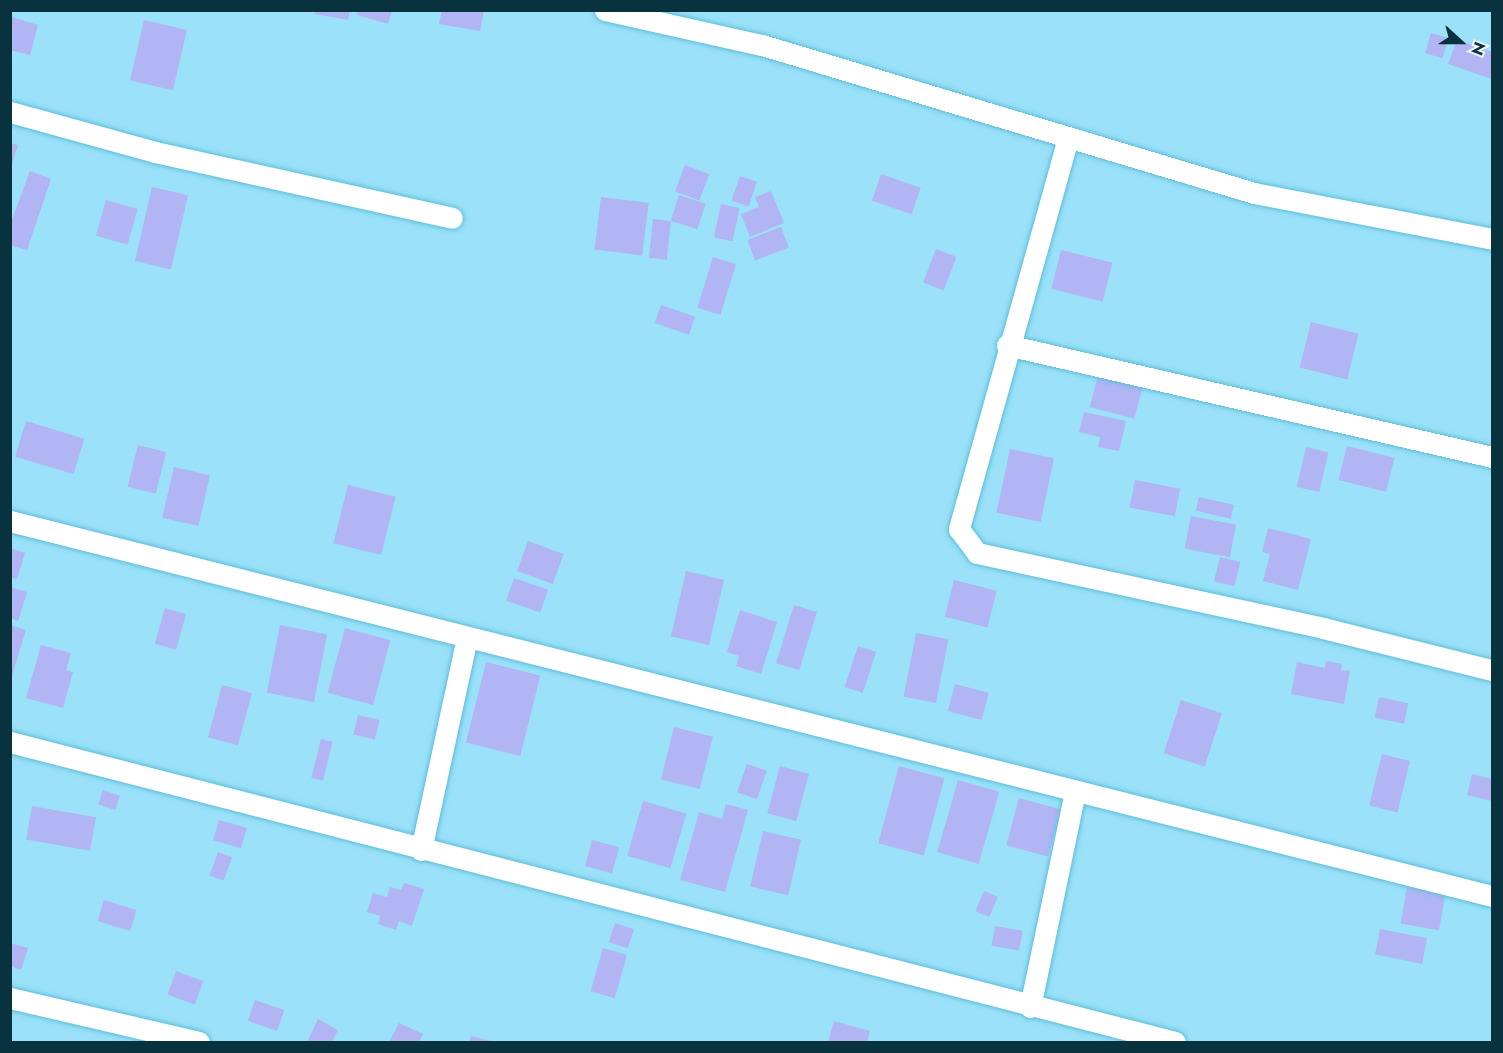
<!DOCTYPE html>
<html>
<head>
<meta charset="utf-8">
<style>
  body { margin:0 }
  #map { position:relative; width:1503px; height:1053px; overflow:hidden; background:#9ae1f9; font-family:Jost,sans-serif }
  div>[style] { position:absolute }
  [style*='--x'] { left:calc(var(--x)*1px); top:calc(var(--y)*1px); width:calc(var(--w)*1px); rotate:calc(var(--a)*1deg) }
  .building>* { inset:0; background:#b1b5f4; transform-origin:0 0 }
  .roads { filter:drop-shadow(0 0 2px #5ebdda) drop-shadow(0 0 2px #5ebdda) }
  .street>* { height:21px; margin:-10.5px; padding:0 10.5px; transform-origin:10.5px; border-radius:10.5px; background:#fff }
  span { translate:-50% -50%; white-space:nowrap; text-align:center; line-height:1.15; -webkit-text-stroke:5px #eff7fa; paint-order:stroke }
  .frame { position:absolute; inset:0; border:12px solid #08323e; pointer-events:none }
  .north { position:absolute; left:1431px; top:12px; width:60px; height:60px; -webkit-text-stroke:4px #eff7fa; paint-order:stroke; rotate:111deg; font-size:16px; font-weight:700; line-height:24px; text-align:center; color:#08323e }
  .north::after { content:''; display:block; margin:auto; width:21px; height:27px; background:#08323e; clip-path:polygon(50% 0,100% 100%,50% 72%,0 100%) }
</style>
</head>
<body>
<div id="map">
  <div class="building">
    <div style="clip-path:polygon(316px 10px,350px 10px,348px 20px,315px 14px)"></div>
    <div style="clip-path:polygon(358px 10px,392px 10px,388px 24px,357px 15px)"></div>
    <div style="clip-path:polygon(442px 10px,484px 10px,480px 31px,439px 24px)"></div>
    <div style="clip-path:polygon(12px 17px,38px 25px,30px 55px,10px 50px)"></div>
    <div style="left:144px;top:20px;width:44px;height:62px;rotate:13deg"></div>
    <div style="left:1431px;top:33px;width:18px;height:21px;rotate:16deg"></div>
    <div style="clip-path:polygon(1457px 40px,1492px 52px,1492px 79px,1448px 64px)"></div>
    <div style="clip-path:polygon(10px 143px,18px 145px,11px 167px,10px 167px)"></div>
    <div style="left:685px;top:165px;width:26px;height:28px;rotate:21deg"></div>
    <div style="clip-path:polygon(30px 171px,51px 179px,27px 250px,10px 245px,10px 225px)"></div>
    <div style="left:881px;top:174px;width:42px;height:28px;rotate:19deg"></div>
    <div style="left:740px;top:176px;width:18px;height:26px;rotate:19deg"></div>
    <div style="left:152px;top:187px;width:37px;height:76px;rotate:13deg"></div>
    <div style="clip-path:polygon(771px 191px,784px 223px,750px 237px,741px 214px,759px 207px,755px 197px)"></div>
    <div style="left:679px;top:195px;width:28px;height:27px;rotate:18deg"></div>
    <div style="left:601px;top:197px;width:48px;height:53px;rotate:7deg"></div>
    <div style="left:106px;top:200px;width:33px;height:37px;rotate:16deg"></div>
    <div style="left:721px;top:204px;width:19px;height:34px;rotate:12deg"></div>
    <div style="left:653px;top:219px;width:18px;height:39px;rotate:6deg"></div>
    <div style="left:781px;top:227px;width:22px;height:36px;rotate:69deg"></div>
    <div style="left:936px;top:249px;width:22px;height:36px;rotate:21deg"></div>
    <div style="left:1061px;top:250px;width:53px;height:40px;rotate:14deg"></div>
    <div style="left:713px;top:257px;width:24px;height:53px;rotate:17deg"></div>
    <div style="left:661px;top:305px;width:36px;height:19px;rotate:19deg"></div>
    <div style="left:1311px;top:322px;width:49px;height:47px;rotate:14deg"></div>
    <div style="left:1098px;top:376px;width:46px;height:32px;rotate:15deg"></div>
    <div style="clip-path:polygon(1084px 412px,1126px 421px,1119px 451px,1098px 447px,1100px 437px,1079px 432px)"></div>
    <div style="left:26px;top:421px;width:61px;height:37px;rotate:17deg"></div>
    <div style="left:138px;top:445px;width:29px;height:43px;rotate:14deg"></div>
    <div style="left:1347px;top:446px;width:49px;height:35px;rotate:14deg"></div>
    <div style="left:1306px;top:447px;width:23px;height:41px;rotate:13deg"></div>
    <div style="left:1010px;top:449px;width:45px;height:65px;rotate:12deg"></div>
    <div style="left:174px;top:467px;width:37px;height:52px;rotate:13deg"></div>
    <div style="left:1135px;top:480px;width:46px;height:28px;rotate:11deg"></div>
    <div style="left:348px;top:485px;width:49px;height:60px;rotate:14deg"></div>
    <div style="left:1199px;top:497px;width:36px;height:14px;rotate:13deg"></div>
    <div style="left:1191px;top:516px;width:46px;height:33px;rotate:11deg"></div>
    <div style="clip-path:polygon(1268px 528px,1311px 539px,1298px 590px,1263px 581px,1270px 554px,1262px 552px)"></div>
    <div style="left:528px;top:541px;width:38px;height:32px;rotate:20deg"></div>
    <div style="clip-path:polygon(10px 548px,25px 553px,17px 579px,10px 577px)"></div>
    <div style="left:1220px;top:557px;width:21px;height:25px;rotate:14deg"></div>
    <div style="left:686px;top:571px;width:39px;height:67px;rotate:13deg"></div>
    <div style="left:514px;top:578px;width:36px;height:24px;rotate:19deg"></div>
    <div style="left:954px;top:580px;width:44px;height:38px;rotate:14deg"></div>
    <div style="clip-path:polygon(10px 587px,27px 592px,18px 621px,10px 618px)"></div>
    <div style="left:794px;top:605px;width:24px;height:61px;rotate:17deg"></div>
    <div style="left:165px;top:608px;width:22px;height:37px;rotate:16deg"></div>
    <div style="clip-path:polygon(740px 610px,777px 622px,761px 674px,736px 666px,739px 656px,727px 652px)"></div>
    <div style="clip-path:polygon(10px 625px,26px 630px,11px 679px,10px 679px)"></div>
    <div style="left:280px;top:625px;width:48px;height:69px;rotate:11deg"></div>
    <div style="left:345px;top:628px;width:47px;height:67px;rotate:15deg"></div>
    <div style="left:916px;top:633px;width:33px;height:65px;rotate:11deg"></div>
    <div style="clip-path:polygon(41px 645px,71px 653px,66px 670px,73px 672px,63px 708px,26px 698px)"></div>
    <div style="left:858px;top:646px;width:19px;height:43px;rotate:18deg"></div>
    <div style="clip-path:polygon(1326px 661px,1342px 664px,1341px 670px,1350px 671px,1344px 704px,1291px 694px,1297px 662px,1325px 668px)"></div>
    <div style="left:486px;top:662px;width:56px;height:83px;rotate:14deg"></div>
    <div style="left:955px;top:684px;width:35px;height:28px;rotate:15deg"></div>
    <div style="left:222px;top:685px;width:31px;height:54px;rotate:15deg"></div>
    <div style="left:1379px;top:697px;width:30px;height:21px;rotate:12deg"></div>
    <div style="left:1181px;top:700px;width:43px;height:56px;rotate:18deg"></div>
    <div style="left:358px;top:715px;width:22px;height:20px;rotate:13deg"></div>
    <div style="left:674px;top:727px;width:40px;height:54px;rotate:14deg"></div>
    <div style="left:321px;top:739px;width:12px;height:40px;rotate:14deg"></div>
    <div style="left:1382px;top:754px;width:29px;height:53px;rotate:14deg"></div>
    <div style="left:747px;top:764px;width:21px;height:30px;rotate:19deg"></div>
    <div style="left:780px;top:766px;width:30px;height:49px;rotate:15deg"></div>
    <div style="left:899px;top:766px;width:47px;height:80px;rotate:15deg"></div>
    <div style="clip-path:polygon(1472px 774px,1492px 779px,1492px 801px,1467px 795px)"></div>
    <div style="left:958px;top:780px;width:43px;height:75px;rotate:16deg"></div>
    <div style="left:103px;top:790px;width:18px;height:15px;rotate:19deg"></div>
    <div style="left:1019px;top:798px;width:43px;height:49px;rotate:15deg"></div>
    <div style="left:643px;top:801px;width:45px;height:57px;rotate:16deg"></div>
    <div style="clip-path:polygon(726px 804px,748px 810px,725px 892px,680px 880px,699px 812px,722px 819px)"></div>
    <div style="left:32px;top:806px;width:65px;height:34px;rotate:10deg"></div>
    <div style="left:219px;top:820px;width:29px;height:21px;rotate:16deg"></div>
    <div style="left:763px;top:831px;width:39px;height:57px;rotate:13deg"></div>
    <div style="left:592px;top:840px;width:28px;height:27px;rotate:15deg"></div>
    <div style="left:218px;top:852px;width:15px;height:25px;rotate:20deg"></div>
    <div style="clip-path:polygon(404px 883px,424px 889px,412px 926px,399px 921px,396px 930px,378px 924px,380px 916px,367px 912px,373px 893px,387px 897px,390px 887px,401px 890px)"></div>
    <div style="left:1407px;top:887px;width:39px;height:37px;rotate:10deg"></div>
    <div style="left:984px;top:891px;width:15px;height:22px;rotate:23deg"></div>
    <div style="left:104px;top:900px;width:34px;height:22px;rotate:17deg"></div>
    <div style="left:615px;top:923px;width:20px;height:20px;rotate:18deg"></div>
    <div style="left:995px;top:926px;width:28px;height:20px;rotate:10deg"></div>
    <div style="left:1380px;top:929px;width:48px;height:26px;rotate:11deg"></div>
    <div style="clip-path:polygon(10px 943px,28px 948px,21px 970px,10px 966px)"></div>
    <div style="left:603px;top:948px;width:25px;height:45px;rotate:16deg"></div>
    <div style="left:176px;top:971px;width:29px;height:25px;rotate:20deg"></div>
    <div style="left:255px;top:1000px;width:31px;height:22px;rotate:19deg"></div>
    <div style="clip-path:polygon(318px 1019px,338px 1030px,332px 1042px,307px 1042px)"></div>
    <div style="clip-path:polygon(834px 1021px,870px 1031px,867px 1042px,828px 1042px)"></div>
    <div style="clip-path:polygon(399px 1023px,423px 1034px,419px 1042px,389px 1042px)"></div>
    <div style="clip-path:polygon(471px 1036px,495px 1042px,469px 1042px)"></div>
  </div>
  <div class="roads">
    <div class="street">
      <div style="--x:605;--y:10;--w:161;--a:12.6"></div>
      <div style="--x:762;--y:45;--w:514;--a:16.74"></div>
      <div style="--x:1254;--y:193;--w:242;--a:10.9"></div>
      <div style="--x:10;--y:112;--w:150;--a:15.4"></div>
      <div style="--x:155;--y:152;--w:304;--a:12.5"></div>
      <div style="--x:1068;--y:138;--w:406;--a:105.6"></div>
      <div style="--x:959;--y:529;--w:30;--a:53"></div>
      <div style="--x:977;--y:553;--w:354;--a:12.2"></div>
      <div style="--x:1323;--y:628;--w:174;--a:14"></div>
      <div style="--x:1007;--y:345;--w:498;--a:13"></div>
      <div style="--x:10;--y:521;--w:1529;--a:14.2"></div>
      <div style="--x:10;--y:742;--w:1203;--a:14.44"></div>
      <div style="--x:421;--y:850;--w:218;--a:-77.8"></div>
      <div style="--x:10;--y:998;--w:194;--a:13.1"></div>
      <div style="--x:1030;--y:1007;--w:221;--a:-78.2"></div>
    </div>
  </div>
  <div class="frame"></div>
  <div class="north">N</div>
</div>
</body>
</html>
